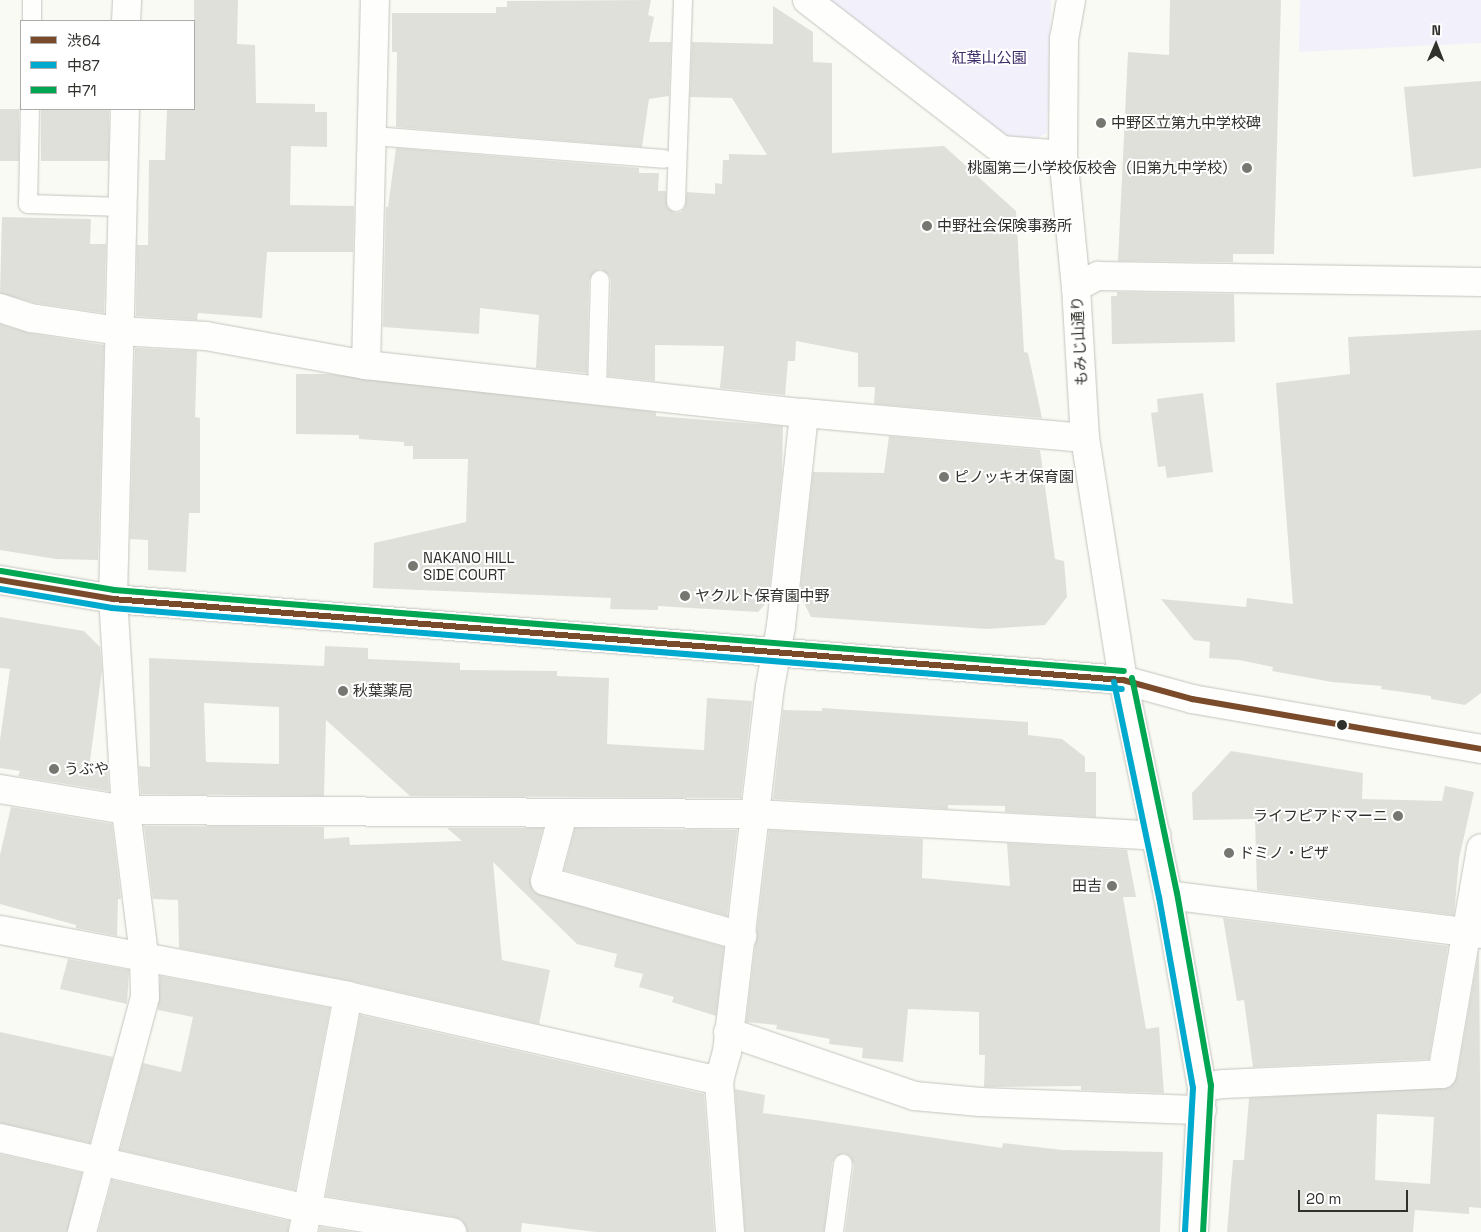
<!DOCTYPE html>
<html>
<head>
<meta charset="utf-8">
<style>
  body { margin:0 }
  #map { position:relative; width:1481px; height:1232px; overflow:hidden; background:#fafaf4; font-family:"Space Grotesk","Noto Sans JP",sans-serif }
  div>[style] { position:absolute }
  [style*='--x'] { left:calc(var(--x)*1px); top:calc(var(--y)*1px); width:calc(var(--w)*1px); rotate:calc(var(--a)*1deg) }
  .green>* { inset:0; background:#f2f0fa }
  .building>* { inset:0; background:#e0e0db; transform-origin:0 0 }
  .roads { filter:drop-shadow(0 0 1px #c4c4bf) drop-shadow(0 0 1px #c4c4bf) }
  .lane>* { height:18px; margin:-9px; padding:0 9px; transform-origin:9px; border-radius:9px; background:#fefefd }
  .street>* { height:28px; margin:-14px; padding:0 14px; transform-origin:14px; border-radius:14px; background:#fefefd }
  .secondary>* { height:28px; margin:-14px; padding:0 14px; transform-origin:14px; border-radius:14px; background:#fefefd }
  .bus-1>* { height:6px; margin:-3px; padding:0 3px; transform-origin:3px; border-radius:3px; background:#7a4b2a }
  .bus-2>* { height:6px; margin:-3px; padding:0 3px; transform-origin:3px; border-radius:3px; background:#00a9ce }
  .bus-3>* { height:6px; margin:-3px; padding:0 3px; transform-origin:3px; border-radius:3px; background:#00a651 }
  .dots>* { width:14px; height:14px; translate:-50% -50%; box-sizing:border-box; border:2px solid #fff; border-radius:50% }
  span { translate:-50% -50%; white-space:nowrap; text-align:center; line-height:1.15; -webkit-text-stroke:4px #fff; paint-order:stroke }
  .park-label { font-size:15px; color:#3c2c67 }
  .poi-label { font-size:15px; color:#30302c }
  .left { translate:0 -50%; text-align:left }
  .right { translate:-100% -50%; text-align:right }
  .street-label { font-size:15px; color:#30302c }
  .legend { position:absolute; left:20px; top:20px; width:175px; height:90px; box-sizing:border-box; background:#fff; border:1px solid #acacab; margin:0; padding:6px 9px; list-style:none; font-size:15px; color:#30302c }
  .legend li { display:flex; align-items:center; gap:10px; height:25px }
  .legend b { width:25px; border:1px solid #acacab }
  .north { position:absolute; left:1411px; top:20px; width:50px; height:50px; -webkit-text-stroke:4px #fff; paint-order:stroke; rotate:1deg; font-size:14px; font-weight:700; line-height:20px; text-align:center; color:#30302c }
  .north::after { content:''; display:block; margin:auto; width:18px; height:22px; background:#30302c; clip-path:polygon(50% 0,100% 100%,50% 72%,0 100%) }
  .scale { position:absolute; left:1298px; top:1190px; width:110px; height:22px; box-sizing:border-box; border:2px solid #30302c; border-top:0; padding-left:6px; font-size:15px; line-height:18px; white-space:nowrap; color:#30302c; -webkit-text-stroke:4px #fff; paint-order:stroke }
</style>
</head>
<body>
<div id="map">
  <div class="green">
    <div style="clip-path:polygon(827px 0,1051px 0,1047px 133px,1015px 150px)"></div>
    <div style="clip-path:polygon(1300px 0,1481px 0,1481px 43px,1299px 52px)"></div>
  </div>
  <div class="building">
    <div style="clip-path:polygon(194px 0,238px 0,237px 44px,255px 45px,256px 103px,315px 104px,315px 112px,327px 112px,327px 147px,291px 146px,290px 205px,354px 206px,353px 252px,267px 252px,262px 318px,198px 313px,197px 320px,136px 316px,137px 245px,148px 245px,149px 160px,165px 160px,167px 109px,194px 109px)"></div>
    <div style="clip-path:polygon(651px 0,648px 15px,654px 17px,649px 42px,671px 42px,669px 96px,649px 99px,642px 147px,396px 127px,397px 52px,392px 52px,392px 13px,496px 13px,496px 7px,507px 7px,507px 1px)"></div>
    <div style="clip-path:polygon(1170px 0,1281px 0,1274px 254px,1233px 254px,1233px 262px,1118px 261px,1128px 52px,1169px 55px)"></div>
    <div style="clip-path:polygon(773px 6px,813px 32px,813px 62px,832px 63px,832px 153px,944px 146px,1016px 211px,1024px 352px,1028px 353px,1042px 418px,874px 404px,875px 387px,858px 387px,858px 353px,796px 341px,795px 361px,788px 361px,785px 395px,720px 388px,724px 346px,655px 345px,655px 381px,608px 376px,611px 280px,609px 275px,601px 269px,595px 271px,589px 280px,587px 373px,536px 368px,539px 315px,480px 308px,479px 334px,383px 327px,386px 207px,388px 207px,396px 148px,639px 168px,639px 173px,659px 173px,658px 191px,666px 191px,667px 207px,675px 213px,681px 212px,685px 207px,687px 192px,715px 194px,715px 183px,722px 184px,723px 160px,729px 160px,729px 154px,767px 155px,732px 98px,690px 97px,692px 42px,773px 44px)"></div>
    <div style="clip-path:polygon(1481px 81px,1481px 168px,1413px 177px,1404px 87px)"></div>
    <div style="left:0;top:109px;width:19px;height:52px"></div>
    <div style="left:41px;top:109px;width:68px;height:52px"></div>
    <div style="clip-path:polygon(2px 217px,91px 219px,90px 244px,106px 244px,104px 313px,35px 303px,0 293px)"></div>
    <div style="clip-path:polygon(1117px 292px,1234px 294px,1235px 342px,1112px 344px,1111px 296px,1117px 296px)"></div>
    <div style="clip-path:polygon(0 324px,29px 333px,104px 345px,98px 560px,56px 559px,0 550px)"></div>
    <div style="clip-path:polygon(1481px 330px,1481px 693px,1465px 705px,1431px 699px,1431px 696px,1381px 689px,1382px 686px,1332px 682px,1272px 671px,1273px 667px,1239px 660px,1209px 658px,1210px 642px,1194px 640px,1161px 599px,1246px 607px,1247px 598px,1293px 604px,1276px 383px,1350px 374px,1348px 337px)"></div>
    <div style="clip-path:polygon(135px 348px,197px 351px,195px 417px,200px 418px,200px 513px,189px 513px,186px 572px,148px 570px,148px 540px,130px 539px)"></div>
    <div style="clip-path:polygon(296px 374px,328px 374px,656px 412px,656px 416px,783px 426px,782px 472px,768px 601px,758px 612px,658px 606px,658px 610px,610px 609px,611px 598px,373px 588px,374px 543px,466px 522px,468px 459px,413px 459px,413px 446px,404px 446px,404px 442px,359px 439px,359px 435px,296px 434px)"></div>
    <div style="clip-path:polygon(1203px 393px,1213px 472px,1167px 478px,1165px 466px,1158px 467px,1151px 413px,1158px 412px,1157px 399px)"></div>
    <div style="clip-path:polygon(889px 436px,1040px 450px,1055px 559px,1064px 561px,1067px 597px,1045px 625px,987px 629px,811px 617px,800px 595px,813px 472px,884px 473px)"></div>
    <div style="clip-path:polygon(0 617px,84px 631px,100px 647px,102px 670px,90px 761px,107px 763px,109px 791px,18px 776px,20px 771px,0 768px,0 740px,10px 669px,0 668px)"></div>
    <div style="clip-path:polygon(evenodd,325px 646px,368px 648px,368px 659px,460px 663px,460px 670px,557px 671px,557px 676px,609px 678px,607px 744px,704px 750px,707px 698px,752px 701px,741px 798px,410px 796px,326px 720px,324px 796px,141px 794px,139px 766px,150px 767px,149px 658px,324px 666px,325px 646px,204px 703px,279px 707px,279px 764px,206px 762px,204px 703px)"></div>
    <div style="clip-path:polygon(822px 708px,1028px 722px,1028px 735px,1062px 739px,1085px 757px,1085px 772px,1096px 772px,1096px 817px,1005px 812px,1005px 806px,948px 805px,948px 809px,773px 799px,783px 710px,822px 711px)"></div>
    <div style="clip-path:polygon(1231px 751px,1363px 773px,1362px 799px,1442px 801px,1445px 786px,1474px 792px,1459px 859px,1454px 915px,1257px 890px,1255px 819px,1193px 820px,1192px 793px)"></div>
    <div style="clip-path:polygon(11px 807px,112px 824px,121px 899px,118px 899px,117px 936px,76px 928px,76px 925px,0 904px,0 855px)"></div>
    <div style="clip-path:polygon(144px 826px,324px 827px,324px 839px,349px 837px,350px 845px,462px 841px,447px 828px,543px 828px,530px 877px,534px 892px,724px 947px,716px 1016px,672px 1002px,674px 997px,639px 987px,643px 974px,614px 967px,617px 954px,577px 944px,493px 862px,502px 960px,550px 970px,539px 1024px,351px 981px,179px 948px,178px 900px,153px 899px)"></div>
    <div style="clip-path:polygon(575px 828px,737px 830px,727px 916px,564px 870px)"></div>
    <div style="clip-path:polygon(769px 830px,923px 839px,922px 878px,1010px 886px,1007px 843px,1127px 850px,1136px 897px,1123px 897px,1146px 1029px,1159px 1027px,1164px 1093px,1081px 1090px,1081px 1086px,984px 1087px,985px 1055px,979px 1055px,979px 1012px,908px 1009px,903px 1062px,862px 1058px,863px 1048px,829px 1044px,830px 1039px,776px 1029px,777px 1025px,746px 1022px)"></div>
    <div style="clip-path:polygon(1223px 918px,1448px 946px,1429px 1059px,1253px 1067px,1244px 1000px,1237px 1001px)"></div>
    <div style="clip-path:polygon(evenodd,1479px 950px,1481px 1208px,1469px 1207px,1469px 1214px,1415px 1210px,1413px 1232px,1227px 1232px,1233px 1160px,1244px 1160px,1249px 1098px,1450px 1087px,1457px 1077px,1479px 950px,1377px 1114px,1434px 1117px,1430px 1184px,1375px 1180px,1377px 1114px)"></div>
    <div style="clip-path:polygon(68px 959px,129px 970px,127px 1004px,60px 989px)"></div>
    <div style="clip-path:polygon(160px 976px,330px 1008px,295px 1190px,120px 1150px,143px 1063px,181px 1072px,193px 1017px,158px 1010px)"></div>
    <div style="clip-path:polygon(360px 1015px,704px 1094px,714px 1232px,596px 1232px,522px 1223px,521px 1232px,467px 1232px,462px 1220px,454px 1217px,326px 1196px)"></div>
    <div style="clip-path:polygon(0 1032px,113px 1057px,90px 1143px,0 1123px)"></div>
    <div style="clip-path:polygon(735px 1089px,765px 1095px,763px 1113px,815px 1120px,1002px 1148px,1003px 1143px,1062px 1150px,1163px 1152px,1160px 1232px,845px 1232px,854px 1165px,850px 1156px,844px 1153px,835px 1157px,832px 1163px,824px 1232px,745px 1232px)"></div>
    <div style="clip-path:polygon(0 1154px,82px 1173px,67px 1232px,0 1232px)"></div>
    <div style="clip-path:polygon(112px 1180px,289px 1221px,288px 1232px,98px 1232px)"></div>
    <div style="clip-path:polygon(320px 1227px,353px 1232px,319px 1232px)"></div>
  </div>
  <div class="roads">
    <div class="lane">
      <div style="--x:32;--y:21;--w:21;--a:-90"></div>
      <div style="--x:30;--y:109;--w:95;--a:91.2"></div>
      <div style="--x:28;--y:204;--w:94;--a:1.8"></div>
      <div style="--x:373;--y:136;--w:292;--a:4.5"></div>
      <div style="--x:676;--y:202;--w:202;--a:-88"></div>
      <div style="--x:597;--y:391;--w:111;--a:-88.5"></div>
      <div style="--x:834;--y:1232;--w:69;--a:-82.5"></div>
    </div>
    <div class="street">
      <div style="--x:807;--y:0;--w:246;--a:37.6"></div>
      <div style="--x:1002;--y:150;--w:61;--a:4.7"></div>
      <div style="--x:126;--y:21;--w:21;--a:-87"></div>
      <div style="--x:1076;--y:287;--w:25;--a:-27"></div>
      <div style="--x:1098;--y:276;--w:383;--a:0.9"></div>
      <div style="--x:0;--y:308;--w:33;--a:18"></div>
      <div style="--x:31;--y:318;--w:89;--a:8.4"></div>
      <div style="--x:119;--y:331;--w:87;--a:3.3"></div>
      <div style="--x:206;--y:336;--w:163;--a:10.3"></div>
      <div style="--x:366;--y:365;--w:441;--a:6.3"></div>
      <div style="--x:804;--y:413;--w:282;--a:5.1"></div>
      <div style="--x:366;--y:365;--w:365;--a:-88.6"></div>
      <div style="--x:0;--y:789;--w:128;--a:9.5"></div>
      <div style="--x:126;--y:810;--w:630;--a:0.36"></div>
      <div style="--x:756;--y:814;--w:401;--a:3.1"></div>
      <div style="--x:563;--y:814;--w:69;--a:105"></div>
      <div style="--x:545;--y:881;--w:205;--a:15.6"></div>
      <div style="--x:1168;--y:895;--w:315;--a:7.1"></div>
      <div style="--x:0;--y:930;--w:354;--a:10.7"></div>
      <div style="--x:348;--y:996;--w:381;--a:12.9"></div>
      <div style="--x:728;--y:1032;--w:198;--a:18.9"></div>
      <div style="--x:915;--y:1096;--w:65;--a:5.3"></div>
      <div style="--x:980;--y:1102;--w:222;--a:2.1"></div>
      <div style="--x:1202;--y:1087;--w:22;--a:-8"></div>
      <div style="--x:1224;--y:1084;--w:218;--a:-2.6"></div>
      <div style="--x:1442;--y:1074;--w:229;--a:-80.2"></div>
      <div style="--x:0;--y:1138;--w:316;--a:13"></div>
      <div style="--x:308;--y:1209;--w:146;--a:9.1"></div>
      <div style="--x:82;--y:1232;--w:243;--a:-75"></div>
      <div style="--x:145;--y:997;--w:42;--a:-91.4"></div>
      <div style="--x:144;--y:955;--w:146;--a:-97.1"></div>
      <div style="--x:126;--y:810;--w:211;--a:-93.5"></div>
      <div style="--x:113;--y:599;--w:490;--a:-88.6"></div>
      <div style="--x:303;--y:1232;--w:240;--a:-79.2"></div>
      <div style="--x:730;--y:1232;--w:151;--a:-94.2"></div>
      <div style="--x:719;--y:1081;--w:30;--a:-75"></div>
      <div style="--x:727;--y:1052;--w:368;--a:-83.3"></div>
      <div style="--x:770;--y:687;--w:62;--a:-79.8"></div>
      <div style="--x:781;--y:626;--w:214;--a:-83.8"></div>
    </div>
    <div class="secondary">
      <div style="--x:1071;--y:0;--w:39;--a:100"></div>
      <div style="--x:1064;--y:38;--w:117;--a:90.5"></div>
      <div style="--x:1063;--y:155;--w:133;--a:84.4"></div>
      <div style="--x:1076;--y:287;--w:151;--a:86.6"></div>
      <div style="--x:1085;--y:438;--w:245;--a:81.1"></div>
      <div style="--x:1123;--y:680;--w:220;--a:78.2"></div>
      <div style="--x:1168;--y:895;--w:195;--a:80"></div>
      <div style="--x:1202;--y:1087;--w:145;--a:93.2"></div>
      <div style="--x:0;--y:580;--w:115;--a:9.5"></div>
      <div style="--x:113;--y:599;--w:1013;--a:4.59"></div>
      <div style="--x:1123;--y:680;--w:72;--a:15.4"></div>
      <div style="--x:1192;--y:699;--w:293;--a:9.8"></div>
    </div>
  </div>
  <div class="bus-1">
    <div style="--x:0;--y:580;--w:115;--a:9.5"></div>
    <div style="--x:113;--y:599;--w:1013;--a:4.59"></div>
    <div style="--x:1123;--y:680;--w:72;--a:15.4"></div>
    <div style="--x:1192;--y:699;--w:293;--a:9.8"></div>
  </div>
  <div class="bus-2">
    <div style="--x:0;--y:589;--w:114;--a:9.6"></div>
    <div style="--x:112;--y:608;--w:1013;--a:4.59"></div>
    <div style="--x:1114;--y:682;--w:220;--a:78.2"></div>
    <div style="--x:1159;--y:897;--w:194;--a:79.9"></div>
    <div style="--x:1193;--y:1088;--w:144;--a:93.2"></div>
  </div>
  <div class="bus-3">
    <div style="--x:1;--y:571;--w:115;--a:9.5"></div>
    <div style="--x:114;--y:590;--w:1013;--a:4.59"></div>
    <div style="--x:1132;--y:678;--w:220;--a:78.2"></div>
    <div style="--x:1177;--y:893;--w:195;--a:80"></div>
    <div style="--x:1211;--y:1085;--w:147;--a:93.1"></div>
  </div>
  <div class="dots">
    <div style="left:1101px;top:123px;background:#777772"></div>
    <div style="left:1247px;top:168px;background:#777772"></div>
    <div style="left:927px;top:226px;background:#777772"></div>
    <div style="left:944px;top:477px;background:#777772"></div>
    <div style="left:413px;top:566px;background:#777772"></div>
    <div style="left:685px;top:596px;background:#777772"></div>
    <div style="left:343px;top:691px;background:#777772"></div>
    <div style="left:1342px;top:725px;background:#30302c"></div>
    <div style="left:54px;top:769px;background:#777772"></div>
    <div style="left:1398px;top:816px;background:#777772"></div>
    <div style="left:1229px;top:853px;background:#777772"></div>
    <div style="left:1112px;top:886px;background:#777772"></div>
  </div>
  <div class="park-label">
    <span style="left:989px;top:58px">紅葉山公園</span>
  </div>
  <div class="poi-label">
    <span class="left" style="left:1111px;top:123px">中野区立第九中学校碑</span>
    <span class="right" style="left:1237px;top:168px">桃園第二小学校仮校舎（旧第九中学校）</span>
    <span class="left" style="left:937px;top:226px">中野社会保険事務所</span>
    <span class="left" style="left:954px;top:477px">ピノッキオ保育園</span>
    <span class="left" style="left:423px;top:566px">NAKANO HILL<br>SIDE COURT</span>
    <span class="left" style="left:695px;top:596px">ヤクルト保育園中野</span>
    <span class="left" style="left:353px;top:691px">秋葉薬局</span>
    <span class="left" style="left:64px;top:769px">うぶや</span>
    <span class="right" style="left:1388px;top:816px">ライフピアドマーニ</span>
    <span class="left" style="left:1239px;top:853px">ドミノ・ピザ</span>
    <span class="right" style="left:1102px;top:886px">田吉</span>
  </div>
  <div class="street-label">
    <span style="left:1079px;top:341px;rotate:-93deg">もみじ山通り</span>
  </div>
  <ul class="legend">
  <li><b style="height:6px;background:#7a4b2a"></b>渋64</li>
  <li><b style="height:6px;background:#00a9ce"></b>中87</li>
  <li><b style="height:6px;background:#00a651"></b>中71</li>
  </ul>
  <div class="north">N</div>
  <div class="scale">20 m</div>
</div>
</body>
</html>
